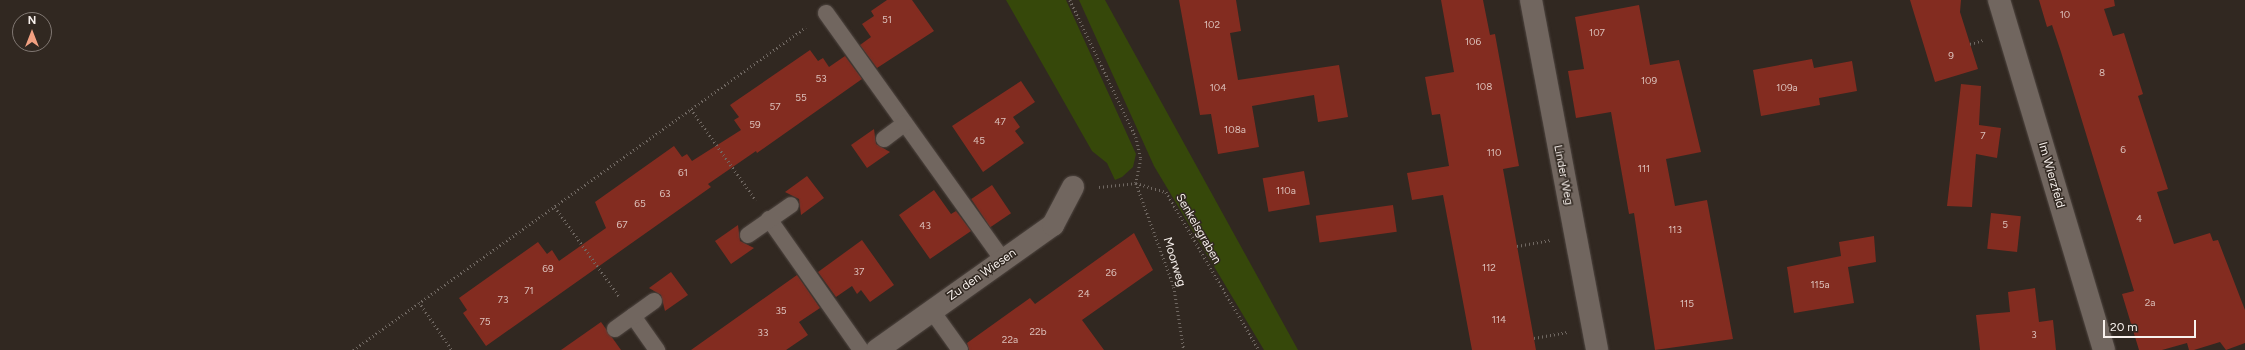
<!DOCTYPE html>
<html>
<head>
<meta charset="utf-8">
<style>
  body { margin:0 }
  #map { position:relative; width:2245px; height:350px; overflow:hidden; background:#312821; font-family:Figtree,sans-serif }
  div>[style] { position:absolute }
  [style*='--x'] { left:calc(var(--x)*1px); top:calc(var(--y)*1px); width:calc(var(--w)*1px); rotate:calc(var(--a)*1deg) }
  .green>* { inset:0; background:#36480a }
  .building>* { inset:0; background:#832c20; transform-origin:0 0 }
  .path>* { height:2.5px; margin-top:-1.25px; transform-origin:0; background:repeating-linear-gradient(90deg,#706862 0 1px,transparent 0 4px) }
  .roads { filter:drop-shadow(0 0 1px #4f4641) drop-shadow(0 0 1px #4f4641) }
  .lane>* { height:16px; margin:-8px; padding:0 8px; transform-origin:8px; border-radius:8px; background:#71665f }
  .street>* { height:22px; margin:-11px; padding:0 11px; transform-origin:11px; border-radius:11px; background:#71665f }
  span { translate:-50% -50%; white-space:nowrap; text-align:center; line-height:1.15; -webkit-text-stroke:3px #312821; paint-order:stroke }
  .number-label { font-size:10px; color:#dbc0ba }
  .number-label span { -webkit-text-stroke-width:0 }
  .street-label { font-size:12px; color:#f8f1ed }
  .north { position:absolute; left:12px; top:12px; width:40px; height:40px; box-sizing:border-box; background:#312821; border:1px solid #817873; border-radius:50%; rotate:0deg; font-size:11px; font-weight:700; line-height:16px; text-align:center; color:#f8f1ed }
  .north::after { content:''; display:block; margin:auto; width:14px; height:18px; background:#f2a081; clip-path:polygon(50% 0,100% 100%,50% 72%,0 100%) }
  .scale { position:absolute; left:2103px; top:320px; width:93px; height:18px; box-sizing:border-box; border:2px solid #f8f1ed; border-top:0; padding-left:5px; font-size:12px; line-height:14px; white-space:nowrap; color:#f8f1ed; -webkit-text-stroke:3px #312821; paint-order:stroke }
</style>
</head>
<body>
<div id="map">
  <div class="green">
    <div style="clip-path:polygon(1006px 0,1066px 0,1136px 154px,1133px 167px,1122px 177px,1115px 180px,1107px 163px,1092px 151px)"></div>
    <div style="clip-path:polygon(1079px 0,1105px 0,1298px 350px,1264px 350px,1154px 166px)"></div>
  </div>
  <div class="building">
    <div style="clip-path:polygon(887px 0,912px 0,934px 31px,877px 68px,860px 45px,871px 37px,862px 24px,874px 16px,871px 11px)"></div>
    <div style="clip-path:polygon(1179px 0,1236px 0,1241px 31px,1230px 33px,1238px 80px,1339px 65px,1348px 117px,1318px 122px,1314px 95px,1252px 106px,1259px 147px,1218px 154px,1211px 114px,1200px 115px)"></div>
    <div style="clip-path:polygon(1441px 0,1483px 0,1490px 35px,1495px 34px,1519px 166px,1503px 169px,1536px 350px,1472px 350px,1443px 195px,1412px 200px,1407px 173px,1449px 166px,1440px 114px,1432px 115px,1425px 77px,1454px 72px)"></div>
    <div style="clip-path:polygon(1910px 0,1961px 0,1960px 12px,1978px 69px,1935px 82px)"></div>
    <div style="clip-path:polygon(2039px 0,2114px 0,2115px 6px,2104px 9px,2113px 36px,2124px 33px,2143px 94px,2138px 96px,2168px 189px,2157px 192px,2174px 244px,2210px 233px,2213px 241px,2218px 240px,2245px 310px,2245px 343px,2226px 350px,2220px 342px,2194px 350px,2189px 350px,2187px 343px,2162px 350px,2139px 350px,2122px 294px,2134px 291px,2061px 52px,2052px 25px,2047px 27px)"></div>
    <div style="clip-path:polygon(1639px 5px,1650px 65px,1679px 60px,1701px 152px,1666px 159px,1675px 206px,1707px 200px,1733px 339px,1655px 350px,1634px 213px,1629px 214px,1611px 112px,1576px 118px,1568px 71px,1584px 69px,1575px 17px)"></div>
    <div style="clip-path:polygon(810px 50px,818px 61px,823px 58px,829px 67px,845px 56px,862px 79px,757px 153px,756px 151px,708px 184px,711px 187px,486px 346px,463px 313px,467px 310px,459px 298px,538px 242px,547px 254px,552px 250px,559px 261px,606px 228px,595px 202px,674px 146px,682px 157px,687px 154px,692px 161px,741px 130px,734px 120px,739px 117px,730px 105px)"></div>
    <div style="clip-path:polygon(1812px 59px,1814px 68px,1852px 61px,1857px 91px,1819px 98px,1820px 105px,1761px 116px,1753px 70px)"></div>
    <div style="clip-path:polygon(1021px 81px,1035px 102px,1013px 117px,1020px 127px,1015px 131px,1024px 143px,983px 172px,952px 126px)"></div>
    <div style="clip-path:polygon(1961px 84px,1981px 86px,1979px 125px,2001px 128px,1997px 158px,1976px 154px,1972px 207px,1947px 206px)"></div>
    <div style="clip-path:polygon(874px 129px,876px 144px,890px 152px,867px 168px,851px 145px)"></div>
    <div style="left:1304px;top:171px;width:34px;height:42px;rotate:80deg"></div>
    <div style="clip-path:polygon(807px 176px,824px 198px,801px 215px,799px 199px,785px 192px)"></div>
    <div style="left:992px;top:185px;width:34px;height:25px;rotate:56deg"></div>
    <div style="clip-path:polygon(934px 190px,951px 214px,956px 211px,971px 231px,930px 259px,899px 215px)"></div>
    <div style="left:1393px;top:205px;width:27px;height:78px;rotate:82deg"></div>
    <div style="left:1991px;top:213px;width:30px;height:36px;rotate:6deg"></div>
    <div style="clip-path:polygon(738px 225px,740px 241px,754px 248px,731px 264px,715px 241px)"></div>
    <div style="clip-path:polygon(1134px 233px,1153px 270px,1082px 320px,1104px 350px,969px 350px,967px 343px,1030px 298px,1035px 304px)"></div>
    <div style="clip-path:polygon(1874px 236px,1876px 262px,1848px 267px,1854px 303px,1794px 313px,1787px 267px,1841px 256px,1839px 242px)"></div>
    <div style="clip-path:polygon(862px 240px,894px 285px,870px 302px,861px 290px,857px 294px,852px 286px,836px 297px,818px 272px)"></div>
    <div style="clip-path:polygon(671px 272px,688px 295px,665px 311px,661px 295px,649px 288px)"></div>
    <div style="clip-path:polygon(797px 275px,820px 308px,799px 322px,808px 335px,786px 350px,691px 350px)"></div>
    <div style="clip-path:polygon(2035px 288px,2039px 322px,2053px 320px,2056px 350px,1980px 350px,1976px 315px,2010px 312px,2008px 292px)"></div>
    <div style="clip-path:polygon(601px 322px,621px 350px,561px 350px)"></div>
  </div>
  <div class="path">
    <div style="--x:1070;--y:0;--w:152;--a:64.3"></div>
    <div style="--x:1136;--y:137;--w:23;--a:77"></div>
    <div style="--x:1141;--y:159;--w:25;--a:102"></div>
    <div style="--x:1136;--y:183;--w:31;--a:17"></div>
    <div style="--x:1166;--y:192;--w:183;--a:59.5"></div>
    <div style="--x:1970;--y:44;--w:14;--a:-17"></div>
    <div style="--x:691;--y:109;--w:112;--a:54.5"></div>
    <div style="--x:1099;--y:187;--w:37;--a:-6"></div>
    <div style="--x:1136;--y:183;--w:111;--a:69.9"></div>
    <div style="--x:1174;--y:287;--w:64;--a:81"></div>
    <div style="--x:555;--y:207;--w:110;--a:54.3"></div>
    <div style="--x:1517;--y:246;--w:34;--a:-10"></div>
    <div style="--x:419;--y:302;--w:58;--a:55.5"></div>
    <div style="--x:1534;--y:338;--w:34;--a:-10"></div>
    <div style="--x:353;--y:350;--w:556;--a:-35.49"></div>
  </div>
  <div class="roads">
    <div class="lane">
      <div style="--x:826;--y:13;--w:304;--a:54.4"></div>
      <div style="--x:884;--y:139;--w:26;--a:-37"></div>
      <div style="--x:769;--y:219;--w:160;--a:54.9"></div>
      <div style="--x:748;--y:235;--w:52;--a:-34.9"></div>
      <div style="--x:932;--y:311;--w:48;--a:54.3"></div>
      <div style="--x:633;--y:316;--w:42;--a:54.8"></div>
      <div style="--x:615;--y:329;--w:48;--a:-35.7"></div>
    </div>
    <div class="street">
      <div style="--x:1531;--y:0;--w:356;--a:79.3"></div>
      <div style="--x:1999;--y:0;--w:365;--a:73.3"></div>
      <div style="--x:877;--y:350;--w:216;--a:-35.4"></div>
      <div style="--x:1053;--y:225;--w:43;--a:-62.2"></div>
    </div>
  </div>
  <div class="number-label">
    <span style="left:2065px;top:15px">10</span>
    <span style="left:887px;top:20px">51</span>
    <span style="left:1212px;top:25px">102</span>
    <span style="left:1597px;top:33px">107</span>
    <span style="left:1473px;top:42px">106</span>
    <span style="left:1951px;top:56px">9</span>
    <span style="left:2102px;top:73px">8</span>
    <span style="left:821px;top:79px">53</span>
    <span style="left:1649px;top:81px">109</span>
    <span style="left:1484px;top:87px">108</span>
    <span style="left:1218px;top:88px">104</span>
    <span style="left:1787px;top:88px">109a</span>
    <span style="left:801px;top:98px">55</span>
    <span style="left:775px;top:107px">57</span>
    <span style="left:1000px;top:122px">47</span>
    <span style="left:755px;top:125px">59</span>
    <span style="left:1235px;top:130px">108a</span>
    <span style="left:1983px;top:136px">7</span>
    <span style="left:979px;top:141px">45</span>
    <span style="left:2123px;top:150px">6</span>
    <span style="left:1494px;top:153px">110</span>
    <span style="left:1644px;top:169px">111</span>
    <span style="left:683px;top:173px">61</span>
    <span style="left:1286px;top:191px">110a</span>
    <span style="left:665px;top:194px">63</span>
    <span style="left:640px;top:204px">65</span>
    <span style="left:2139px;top:219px">4</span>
    <span style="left:622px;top:225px">67</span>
    <span style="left:2005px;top:225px">5</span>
    <span style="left:925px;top:226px">43</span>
    <span style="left:1675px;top:230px">113</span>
    <span style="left:1489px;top:268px">112</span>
    <span style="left:548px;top:269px">69</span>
    <span style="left:859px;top:272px">37</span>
    <span style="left:1111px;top:273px">26</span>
    <span style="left:1820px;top:285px">115a</span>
    <span style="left:529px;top:291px">71</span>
    <span style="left:1084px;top:294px">24</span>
    <span style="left:503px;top:300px">73</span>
    <span style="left:2150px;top:303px">2a</span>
    <span style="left:1687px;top:304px">115</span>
    <span style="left:781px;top:311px">35</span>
    <span style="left:1499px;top:320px">114</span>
    <span style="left:485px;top:322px">75</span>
    <span style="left:1038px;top:332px">22b</span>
    <span style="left:763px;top:333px">33</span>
    <span style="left:2034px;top:335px">3</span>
    <span style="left:1010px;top:340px">22a</span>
  </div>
  <div class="street-label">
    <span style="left:1563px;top:175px;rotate:79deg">Linder Weg</span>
    <span style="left:2051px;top:175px;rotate:74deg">Im Wierzfeld</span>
    <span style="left:1198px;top:229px;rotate:60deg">Senkelsgraben</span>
    <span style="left:1174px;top:262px;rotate:73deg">Moorweg</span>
    <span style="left:982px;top:275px;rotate:-35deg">Zu den Wiesen</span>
  </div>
  <div class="north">N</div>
  <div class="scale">20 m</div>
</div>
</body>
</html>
